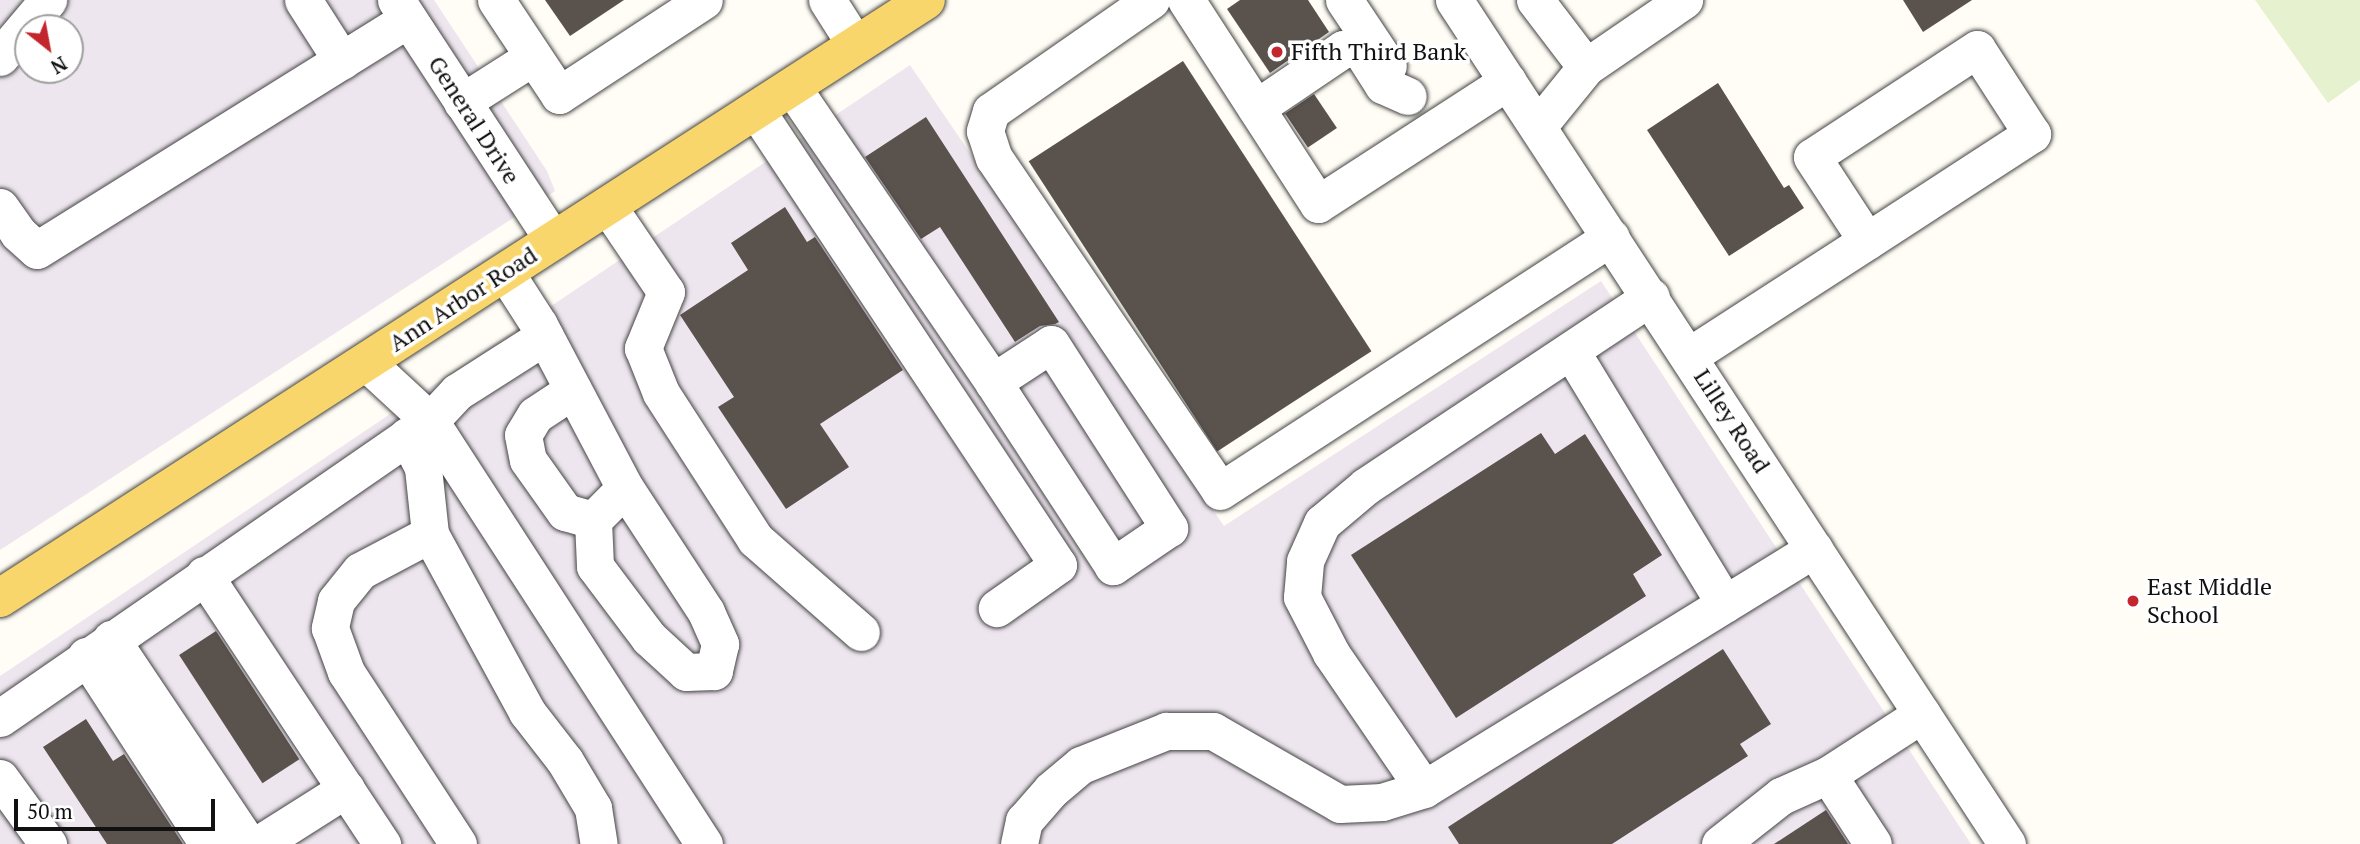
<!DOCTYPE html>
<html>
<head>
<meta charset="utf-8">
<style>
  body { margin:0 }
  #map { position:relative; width:2360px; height:844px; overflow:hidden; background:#fffdf5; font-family:"PT Serif",serif }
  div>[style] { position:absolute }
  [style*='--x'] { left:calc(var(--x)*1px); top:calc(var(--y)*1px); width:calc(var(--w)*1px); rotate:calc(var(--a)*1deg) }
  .industrial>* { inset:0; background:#eee6ef }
  .pitch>* { inset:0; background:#e6f2cf }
  .building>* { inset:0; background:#5a524d; transform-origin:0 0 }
  .roads { filter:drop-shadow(0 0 2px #444) drop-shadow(0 0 2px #444) }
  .minor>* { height:37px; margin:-18.5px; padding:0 18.5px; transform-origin:18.5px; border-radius:18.5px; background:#fff }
  .major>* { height:38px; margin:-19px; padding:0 19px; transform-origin:19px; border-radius:19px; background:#f9d66b }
  .dots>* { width:19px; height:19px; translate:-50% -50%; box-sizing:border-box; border:4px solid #fff; border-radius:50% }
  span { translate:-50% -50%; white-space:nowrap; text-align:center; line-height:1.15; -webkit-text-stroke:7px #fff; paint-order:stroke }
  .poi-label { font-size:24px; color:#111 }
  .left { translate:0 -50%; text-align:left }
  .street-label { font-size:24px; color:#111 }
  .north { position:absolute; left:14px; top:14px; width:70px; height:70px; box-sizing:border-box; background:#fff; border:2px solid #a0a0a0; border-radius:50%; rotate:149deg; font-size:19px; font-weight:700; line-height:28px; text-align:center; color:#111 }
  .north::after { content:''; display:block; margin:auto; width:24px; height:32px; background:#c4262e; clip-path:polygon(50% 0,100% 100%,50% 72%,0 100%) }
  .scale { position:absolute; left:14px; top:799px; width:201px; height:32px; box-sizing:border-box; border:4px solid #111; border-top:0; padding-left:9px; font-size:21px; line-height:24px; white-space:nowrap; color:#111; -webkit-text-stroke:5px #fff; paint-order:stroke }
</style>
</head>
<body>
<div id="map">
  <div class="industrial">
    <div style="clip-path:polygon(evenodd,0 0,434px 0,547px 171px,555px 191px,0 550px,0 0,28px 28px,70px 28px,70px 70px,28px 70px,28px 28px)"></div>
    <div style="clip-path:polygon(910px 65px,1224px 526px,1601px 281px,1971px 844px,0 844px,0 676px)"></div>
  </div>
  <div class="pitch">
    <div style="clip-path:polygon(2255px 0,2360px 0,2360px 80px,2328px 103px)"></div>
  </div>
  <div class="building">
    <div style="clip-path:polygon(545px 0,624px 0,570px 36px)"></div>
    <div style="clip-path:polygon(1240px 0,1308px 0,1329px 32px,1270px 73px,1227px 9px)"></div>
    <div style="clip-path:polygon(1903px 0,1972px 0,1923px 32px)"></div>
    <div style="left:1183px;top:61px;width:346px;height:184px;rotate:57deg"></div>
    <div style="clip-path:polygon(1718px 83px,1784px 188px,1789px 185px,1804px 208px,1729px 256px,1647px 130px)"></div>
    <div style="left:1314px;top:94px;width:41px;height:35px;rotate:56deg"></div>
    <div style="clip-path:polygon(926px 117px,1059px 322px,1055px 324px,1040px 326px,1015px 342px,940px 227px,921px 239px,865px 157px)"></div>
    <div style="clip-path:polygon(785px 207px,807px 242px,815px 237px,903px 370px,820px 424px,849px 467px,786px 509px,718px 407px,734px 397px,680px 315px,748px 270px,731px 243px)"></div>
    <div style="clip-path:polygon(1541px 433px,1555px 454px,1585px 434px,1662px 555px,1633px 574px,1646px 596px,1456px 718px,1351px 555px)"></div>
    <div style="left:216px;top:631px;width:153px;height:44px;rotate:57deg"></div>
    <div style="clip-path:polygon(1723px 649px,1771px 724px,1740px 744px,1748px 756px,1612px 844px,1459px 844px,1448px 827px)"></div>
    <div style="clip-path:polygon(86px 719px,113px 761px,124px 754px,183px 844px,107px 844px,43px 747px)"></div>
    <div style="clip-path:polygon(1826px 810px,1848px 844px,1774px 844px)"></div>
  </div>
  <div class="roads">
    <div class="minor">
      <div style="--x:303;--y:0;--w:72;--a:57.4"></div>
      <div style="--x:396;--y:0;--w:287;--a:56.8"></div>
      <div style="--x:496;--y:0;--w:114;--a:56.4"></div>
      <div style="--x:559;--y:95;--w:173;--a:-33.2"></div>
      <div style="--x:827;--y:0;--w:52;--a:57.5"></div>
      <div style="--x:1151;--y:0;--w:195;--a:145.2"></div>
      <div style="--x:991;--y:111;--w:21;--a:107"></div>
      <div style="--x:985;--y:131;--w:28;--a:72"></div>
      <div style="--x:994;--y:158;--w:402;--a:55.8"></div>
      <div style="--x:1220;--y:491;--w:466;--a:-33"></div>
      <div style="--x:1186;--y:0;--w:243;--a:57.1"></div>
      <div style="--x:1318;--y:204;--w:226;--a:-32.9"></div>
      <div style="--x:1344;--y:0;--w:79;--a:56.3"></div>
      <div style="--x:1454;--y:0;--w:1009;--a:56.77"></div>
      <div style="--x:1535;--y:0;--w:84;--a:52.7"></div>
      <div style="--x:1586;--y:67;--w:76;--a:129.1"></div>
      <div style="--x:0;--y:57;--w:75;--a:-49.9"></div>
      <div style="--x:1586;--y:67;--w:119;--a:-34.4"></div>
      <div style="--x:792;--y:87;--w:357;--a:55.7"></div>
      <div style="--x:993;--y:382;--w:69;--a:-33.2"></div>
      <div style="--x:1051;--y:344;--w:219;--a:57.3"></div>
      <div style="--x:1169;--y:528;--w:68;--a:145.8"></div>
      <div style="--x:1113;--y:566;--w:220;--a:-123.1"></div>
      <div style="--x:462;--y:102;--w:84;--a:-32.4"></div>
      <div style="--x:1256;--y:108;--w:105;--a:-34.1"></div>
      <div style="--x:1343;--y:49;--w:17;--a:0"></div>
      <div style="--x:1360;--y:49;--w:43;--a:57.4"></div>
      <div style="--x:1383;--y:85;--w:27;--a:24"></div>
      <div style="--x:756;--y:110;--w:546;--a:56.43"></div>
      <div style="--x:1058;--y:565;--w:75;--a:144.8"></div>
      <div style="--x:607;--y:205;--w:105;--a:55.9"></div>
      <div style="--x:666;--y:292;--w:61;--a:112.3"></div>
      <div style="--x:643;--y:348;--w:48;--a:68.2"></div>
      <div style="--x:661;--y:393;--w:174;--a:57.2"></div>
      <div style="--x:755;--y:539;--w:141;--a:41.3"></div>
      <div style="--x:0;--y:207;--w:32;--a:55"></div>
      <div style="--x:18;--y:233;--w:25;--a:42"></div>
      <div style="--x:37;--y:250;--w:437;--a:-31.9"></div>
      <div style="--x:505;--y:272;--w:63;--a:57.3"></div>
      <div style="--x:539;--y:325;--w:184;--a:62.2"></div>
      <div style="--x:625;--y:488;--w:148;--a:56.8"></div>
      <div style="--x:706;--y:612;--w:35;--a:66"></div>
      <div style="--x:720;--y:644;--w:28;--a:103"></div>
      <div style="--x:714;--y:671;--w:28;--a:178"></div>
      <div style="--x:686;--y:672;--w:50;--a:-137.4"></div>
      <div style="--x:649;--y:638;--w:90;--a:-126.9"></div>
      <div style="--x:595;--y:566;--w:46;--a:-92.5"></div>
      <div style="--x:593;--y:520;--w:45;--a:-45"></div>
      <div style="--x:1571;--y:351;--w:296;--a:58.7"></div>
      <div style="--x:1689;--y:356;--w:212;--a:-32.9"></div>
      <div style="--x:1867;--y:241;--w:197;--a:-33"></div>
      <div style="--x:2032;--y:134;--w:101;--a:-122.9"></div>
      <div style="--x:1977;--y:49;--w:197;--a:146.8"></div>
      <div style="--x:1812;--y:157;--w:100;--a:56.8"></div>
      <div style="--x:366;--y:362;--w:87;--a:42.7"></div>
      <div style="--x:430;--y:421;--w:504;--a:57.07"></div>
      <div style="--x:573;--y:390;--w:45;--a:146.7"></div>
      <div style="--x:535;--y:415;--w:23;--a:121"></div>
      <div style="--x:523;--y:435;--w:25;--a:79"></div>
      <div style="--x:528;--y:460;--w:64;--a:54.6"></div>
      <div style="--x:565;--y:512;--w:29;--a:16"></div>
      <div style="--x:407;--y:436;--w:36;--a:63"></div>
      <div style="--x:423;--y:468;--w:66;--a:83.9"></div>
      <div style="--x:430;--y:534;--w:203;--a:61.4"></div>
      <div style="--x:527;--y:712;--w:62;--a:52.2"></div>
      <div style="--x:565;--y:761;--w:55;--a:59.2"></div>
      <div style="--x:593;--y:808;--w:36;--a:81"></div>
      <div style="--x:430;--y:534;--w:79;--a:152.1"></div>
      <div style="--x:360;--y:571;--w:38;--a:129"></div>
      <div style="--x:336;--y:601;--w:28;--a:103"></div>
      <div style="--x:330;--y:628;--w:47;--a:70"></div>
      <div style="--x:346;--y:672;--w:205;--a:56.9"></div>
      <div style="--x:204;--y:575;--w:323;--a:56.5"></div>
      <div style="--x:111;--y:639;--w:247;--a:56.2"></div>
      <div style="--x:86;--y:656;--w:224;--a:57"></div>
      <div style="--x:0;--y:718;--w:523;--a:-34.63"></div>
      <div style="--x:430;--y:421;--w:40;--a:-47"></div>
      <div style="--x:457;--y:392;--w:104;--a:-32.5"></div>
      <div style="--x:1828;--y:775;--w:82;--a:56.9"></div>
      <div style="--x:0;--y:778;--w:82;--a:54"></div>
      <div style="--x:1424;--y:789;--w:165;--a:-124.4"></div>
      <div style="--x:1331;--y:653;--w:63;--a:-117.4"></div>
      <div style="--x:1302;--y:597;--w:36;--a:-85"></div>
      <div style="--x:1305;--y:561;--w:42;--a:-65.9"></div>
      <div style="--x:1322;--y:523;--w:57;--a:-40.1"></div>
      <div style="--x:1366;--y:486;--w:342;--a:-33.6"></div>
      <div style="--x:259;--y:844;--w:103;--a:-32.3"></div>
      <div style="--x:1019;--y:844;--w:24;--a:-78"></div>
      <div style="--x:1024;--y:821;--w:41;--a:-48.9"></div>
      <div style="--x:1051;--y:790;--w:39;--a:-40"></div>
      <div style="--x:1081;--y:765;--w:92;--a:-21.8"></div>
      <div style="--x:1166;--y:731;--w:47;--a:0"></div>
      <div style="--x:1213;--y:731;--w:146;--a:29.9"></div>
      <div style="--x:1340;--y:804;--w:42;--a:-2.7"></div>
      <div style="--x:1382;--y:802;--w:44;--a:-17.2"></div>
      <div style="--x:1424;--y:789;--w:458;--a:-31.6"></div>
      <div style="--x:1720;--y:844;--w:78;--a:-38.2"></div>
      <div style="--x:1781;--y:796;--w:51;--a:-24.1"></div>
      <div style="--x:1828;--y:775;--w:112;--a:-33"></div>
    </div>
    <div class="major">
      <div style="--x:0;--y:598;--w:1102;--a:-32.85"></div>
    </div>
  </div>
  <div class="dots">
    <div style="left:1277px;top:52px;background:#c4262e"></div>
    <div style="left:2133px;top:601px;background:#c4262e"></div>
  </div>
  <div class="poi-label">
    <span class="left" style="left:1291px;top:52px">Fifth Third Bank</span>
    <span class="left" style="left:2147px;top:601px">East Middle<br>School</span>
  </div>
  <div class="street-label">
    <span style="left:474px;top:120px;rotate:57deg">General Drive</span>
    <span style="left:463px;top:299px;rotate:-33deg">Ann Arbor Road</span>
    <span style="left:1732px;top:421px;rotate:57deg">Lilley Road</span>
  </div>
  <div class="north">N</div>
  <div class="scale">50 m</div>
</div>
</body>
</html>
